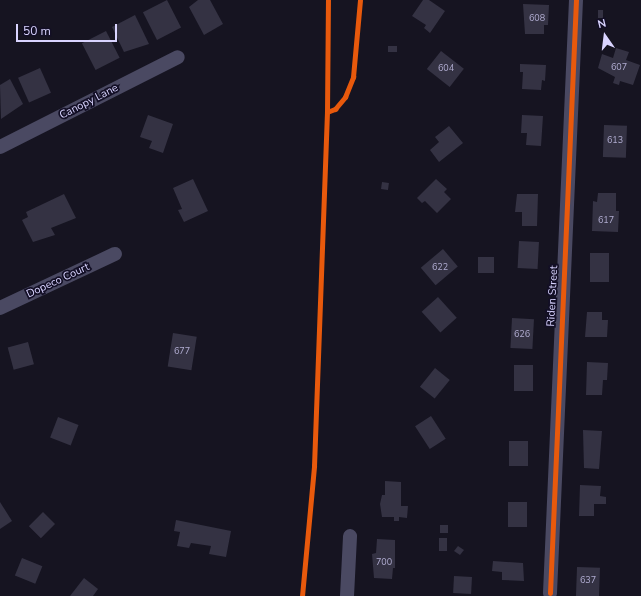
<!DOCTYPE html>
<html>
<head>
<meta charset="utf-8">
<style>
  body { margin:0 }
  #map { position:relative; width:641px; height:596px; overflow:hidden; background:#161421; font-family:"Nunito Sans",sans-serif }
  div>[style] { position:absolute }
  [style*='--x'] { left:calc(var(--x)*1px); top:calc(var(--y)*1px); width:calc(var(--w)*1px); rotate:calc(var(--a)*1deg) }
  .building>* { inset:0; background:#343243; transform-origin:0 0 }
  .street>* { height:14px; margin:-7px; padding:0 7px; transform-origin:7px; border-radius:7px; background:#4a4962 }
  .cycleway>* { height:5px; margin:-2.5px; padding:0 2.5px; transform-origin:2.5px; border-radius:2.5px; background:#e8590c }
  span { translate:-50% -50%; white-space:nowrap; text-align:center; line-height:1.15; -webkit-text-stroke:3.5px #130f26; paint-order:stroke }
  .number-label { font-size:9px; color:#b0acd0 }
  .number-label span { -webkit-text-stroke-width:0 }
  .street-label { font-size:11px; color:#d9d4ff }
  .north { position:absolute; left:585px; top:16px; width:40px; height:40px; -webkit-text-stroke:3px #130f26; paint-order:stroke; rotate:346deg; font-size:11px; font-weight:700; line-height:16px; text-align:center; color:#d9d4ff }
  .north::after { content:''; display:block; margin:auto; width:14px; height:18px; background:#d9d4ff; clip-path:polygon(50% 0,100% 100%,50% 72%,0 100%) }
  .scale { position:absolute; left:16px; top:24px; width:101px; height:18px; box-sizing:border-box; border:2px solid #d9d4ff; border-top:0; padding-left:5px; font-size:12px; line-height:14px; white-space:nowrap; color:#d9d4ff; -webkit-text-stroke:3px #130f26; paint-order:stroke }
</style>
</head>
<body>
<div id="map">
  <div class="building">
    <div style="left:167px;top:0;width:31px;height:27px;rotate:63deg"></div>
    <div style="clip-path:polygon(198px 0,210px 0,223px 24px,204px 35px,189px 7px)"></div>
    <div style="clip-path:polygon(423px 0,429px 0,445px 11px,430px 33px,424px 28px,426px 25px,412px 16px)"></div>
    <div style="clip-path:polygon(523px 4px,549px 5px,548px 25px,544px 25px,544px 34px,525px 34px)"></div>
    <div style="left:598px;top:10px;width:5px;height:8px"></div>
    <div style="clip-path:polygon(135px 15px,149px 44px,124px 52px,112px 27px)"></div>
    <div style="left:106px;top:31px;width:30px;height:27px;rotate:63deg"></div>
    <div style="left:388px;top:46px;width:9px;height:6px"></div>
    <div style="clip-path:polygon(616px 48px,629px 52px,626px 60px,640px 65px,633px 85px,620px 81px,619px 85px,613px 83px,615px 77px,598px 68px,602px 54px,613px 58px)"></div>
    <div style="left:441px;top:51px;width:29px;height:23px;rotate:38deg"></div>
    <div style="clip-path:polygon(520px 64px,546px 65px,545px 81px,542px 80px,541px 90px,522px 89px,523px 72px,520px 72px)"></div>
    <div style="left:40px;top:68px;width:27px;height:24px;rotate:66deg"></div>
    <div style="clip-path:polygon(10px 79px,23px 104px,1px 119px,0 85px)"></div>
    <div style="clip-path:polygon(148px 115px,173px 124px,163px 153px,149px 148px,152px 141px,140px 137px)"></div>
    <div style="clip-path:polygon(522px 115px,543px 116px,541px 146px,526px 145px,527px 133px,521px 133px)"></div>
    <div style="left:604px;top:125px;width:23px;height:32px;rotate:2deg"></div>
    <div style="clip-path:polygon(449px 126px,463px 143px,439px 162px,430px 150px,439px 142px,435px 137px)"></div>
    <div style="clip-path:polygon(193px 179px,208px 211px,184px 222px,178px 210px,182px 209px,173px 188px)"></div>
    <div style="clip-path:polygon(436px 179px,447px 189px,444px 192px,451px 199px,437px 213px,425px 201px,422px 203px,417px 198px)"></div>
    <div style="left:382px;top:182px;width:7px;height:7px;rotate:8deg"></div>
    <div style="clip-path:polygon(598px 193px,616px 193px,616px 211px,619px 211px,618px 232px,592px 231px,593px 201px,597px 202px)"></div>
    <div style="clip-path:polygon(64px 194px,76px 218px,51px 228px,55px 235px,33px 242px,22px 220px,28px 217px,26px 212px)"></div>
    <div style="clip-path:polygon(517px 194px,538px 194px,537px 226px,522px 226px,522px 212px,515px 212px)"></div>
    <div style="left:519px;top:241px;width:20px;height:27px;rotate:3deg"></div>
    <div style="left:443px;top:249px;width:23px;height:29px;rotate:50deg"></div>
    <div style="left:590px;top:253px;width:19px;height:29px"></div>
    <div style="left:478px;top:257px;width:16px;height:16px"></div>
    <div style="left:438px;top:297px;width:28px;height:22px;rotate:48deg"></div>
    <div style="clip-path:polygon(587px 312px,602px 312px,602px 320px,608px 320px,607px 337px,585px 337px)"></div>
    <div style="left:512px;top:318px;width:22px;height:30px;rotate:3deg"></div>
    <div style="left:173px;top:333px;width:24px;height:34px;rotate:9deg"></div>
    <div style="left:28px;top:342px;width:23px;height:21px;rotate:75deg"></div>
    <div style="clip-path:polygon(587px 362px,608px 363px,607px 380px,603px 380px,602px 395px,586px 395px)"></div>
    <div style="left:514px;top:365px;width:19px;height:26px"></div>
    <div style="left:435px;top:368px;width:19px;height:24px;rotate:39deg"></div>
    <div style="left:431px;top:416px;width:27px;height:19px;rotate:57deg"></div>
    <div style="left:58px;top:417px;width:22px;height:22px;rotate:21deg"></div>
    <div style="clip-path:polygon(583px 430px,602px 431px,599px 469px,584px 468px)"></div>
    <div style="left:509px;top:441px;width:19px;height:25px"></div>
    <div style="clip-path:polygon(385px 481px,401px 482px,401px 506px,408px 506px,407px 518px,399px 517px,399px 521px,394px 521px,394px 517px,382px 517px,380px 504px,382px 495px,385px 495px)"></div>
    <div style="clip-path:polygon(580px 485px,601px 486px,600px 496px,606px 497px,606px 504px,594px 504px,594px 516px,579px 516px)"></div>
    <div style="clip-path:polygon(0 502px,12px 521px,0 529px)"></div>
    <div style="left:508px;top:502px;width:19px;height:25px"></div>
    <div style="left:43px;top:512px;width:17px;height:20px;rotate:45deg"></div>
    <div style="clip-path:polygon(176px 520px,231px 531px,226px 557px,209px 554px,211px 546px,191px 543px,189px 548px,177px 546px,180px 532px,174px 531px)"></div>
    <div style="left:440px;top:525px;width:8px;height:8px"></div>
    <div style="left:439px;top:538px;width:8px;height:13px"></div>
    <div style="clip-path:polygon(377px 539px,395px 540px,395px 568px,393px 568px,392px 579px,374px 578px,372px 554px,376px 553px)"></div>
    <div style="clip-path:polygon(458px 546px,464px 550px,460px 555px,454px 551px)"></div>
    <div style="left:22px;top:558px;width:22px;height:19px;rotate:22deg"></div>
    <div style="clip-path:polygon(493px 561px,523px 563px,524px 581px,502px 580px,502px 572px,492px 571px)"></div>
    <div style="left:577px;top:567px;width:23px;height:29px;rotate:2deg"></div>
    <div style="left:454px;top:576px;width:18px;height:17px;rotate:3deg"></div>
    <div style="clip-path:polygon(84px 578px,98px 589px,93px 596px,70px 596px)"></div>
  </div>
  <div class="street">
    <div style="--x:0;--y:147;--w:199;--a:-26.8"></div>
    <div style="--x:0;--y:308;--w:127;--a:-25.2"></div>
    <div style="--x:550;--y:593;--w:594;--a:-87.49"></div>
    <div style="--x:347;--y:596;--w:60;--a:-87.1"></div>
  </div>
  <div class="cycleway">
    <div style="--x:327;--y:112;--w:9;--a:-21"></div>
    <div style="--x:335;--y:109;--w:16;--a:-50"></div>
    <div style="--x:345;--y:97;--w:22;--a:-68"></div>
    <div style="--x:353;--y:77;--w:77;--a:-84.8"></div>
    <div style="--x:550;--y:593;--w:594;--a:-87.49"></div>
    <div style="--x:302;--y:596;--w:131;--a:-84.7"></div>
    <div style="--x:314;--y:466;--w:354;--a:-87.9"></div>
    <div style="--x:327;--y:112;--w:112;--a:-89.5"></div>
  </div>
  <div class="number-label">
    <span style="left:537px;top:18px">608</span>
    <span style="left:619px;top:67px">607</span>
    <span style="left:446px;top:68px">604</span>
    <span style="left:615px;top:140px">613</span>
    <span style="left:606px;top:220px">617</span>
    <span style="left:440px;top:267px">622</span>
    <span style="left:522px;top:334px">626</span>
    <span style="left:182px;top:351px">677</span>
    <span style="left:384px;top:562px">700</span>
    <span style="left:588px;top:580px">637</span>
  </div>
  <div class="street-label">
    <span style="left:89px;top:102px;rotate:-27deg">Canopy Lane</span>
    <span style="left:58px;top:281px;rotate:-25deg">Dopeco Court</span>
    <span style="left:553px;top:296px;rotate:-87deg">Riden Street</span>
  </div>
  <div class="north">N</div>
  <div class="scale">50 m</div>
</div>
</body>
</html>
